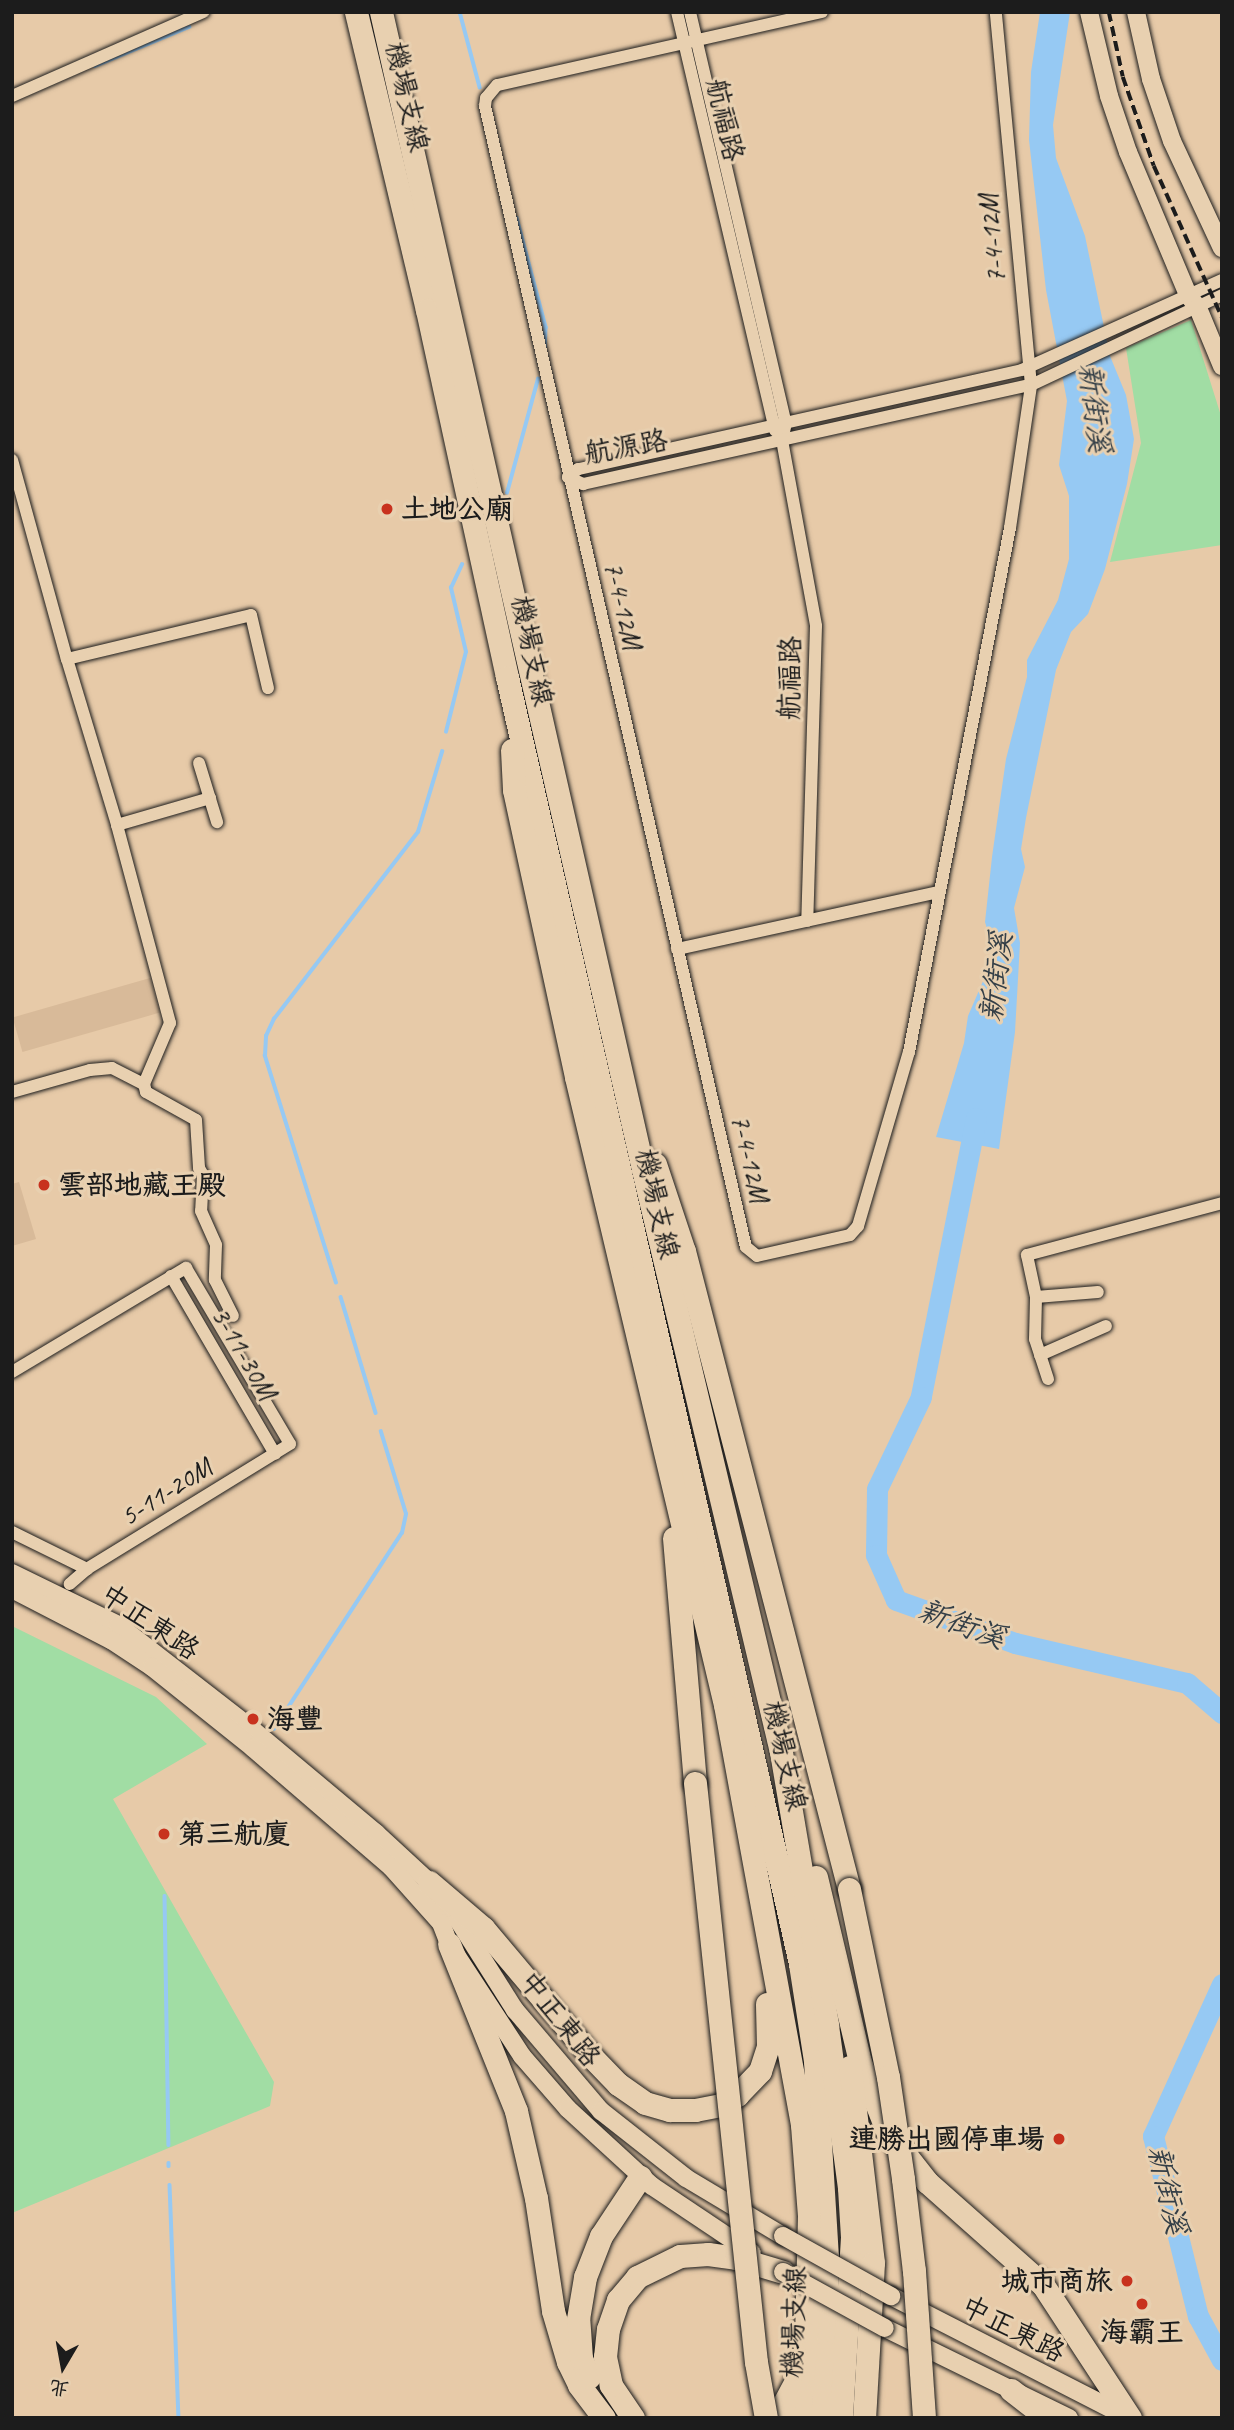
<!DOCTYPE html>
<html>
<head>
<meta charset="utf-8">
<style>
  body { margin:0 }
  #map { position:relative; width:1234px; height:2430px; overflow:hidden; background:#e7caa8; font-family:Caveat,"LXGW WenKai TC",sans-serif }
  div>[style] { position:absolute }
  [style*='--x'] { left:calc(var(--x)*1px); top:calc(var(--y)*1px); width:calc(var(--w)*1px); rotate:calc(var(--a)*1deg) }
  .built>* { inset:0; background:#d8ba99; transform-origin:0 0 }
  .green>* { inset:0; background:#a1dda4 }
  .water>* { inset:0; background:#96c9f3 }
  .stream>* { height:3.5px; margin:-1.75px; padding:0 1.75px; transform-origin:1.75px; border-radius:1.75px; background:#96c9f3 }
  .river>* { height:21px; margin:-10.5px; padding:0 10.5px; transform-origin:10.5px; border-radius:10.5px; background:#96c9f3 }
  .roads { filter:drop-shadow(0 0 2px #1c1c1c) drop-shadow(0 0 2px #1c1c1c) }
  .street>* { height:12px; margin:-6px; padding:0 6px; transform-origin:6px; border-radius:6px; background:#e8d0b0 }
  .secondary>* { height:18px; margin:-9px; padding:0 9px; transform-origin:9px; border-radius:9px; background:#e8d0b0 }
  .highway>* { height:23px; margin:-11.5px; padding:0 11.5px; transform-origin:11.5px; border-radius:11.5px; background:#e8d0b0 }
  .rail>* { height:3.5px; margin-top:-1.75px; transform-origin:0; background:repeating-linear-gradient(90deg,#1c1c1c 0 10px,transparent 0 15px) }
  .bridges { filter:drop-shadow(0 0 2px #1c1c1c) drop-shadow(0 0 2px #1c1c1c) }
  .secondary-bridge>* { height:18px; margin:-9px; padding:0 9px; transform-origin:9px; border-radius:9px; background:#e8d0b0 }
  .highway-bridge>* { height:23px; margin:-11.5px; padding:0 11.5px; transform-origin:11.5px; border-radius:11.5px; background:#e8d0b0 }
  .dots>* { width:19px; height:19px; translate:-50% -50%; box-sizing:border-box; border:4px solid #e8d0b0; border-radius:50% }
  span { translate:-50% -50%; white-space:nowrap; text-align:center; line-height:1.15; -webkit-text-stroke:6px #e8d0b0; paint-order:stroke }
  .street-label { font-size:28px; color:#1c1c1c }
  .poi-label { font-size:28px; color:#1c1c1c; font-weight:700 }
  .left { translate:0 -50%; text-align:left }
  .right { translate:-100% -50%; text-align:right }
  .water-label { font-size:30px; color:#343f47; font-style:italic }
  .frame { position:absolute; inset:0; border:14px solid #1c1c1c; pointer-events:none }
  .north { position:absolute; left:28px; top:2332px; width:70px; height:70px; -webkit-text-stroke:5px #e8d0b0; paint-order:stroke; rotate:190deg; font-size:19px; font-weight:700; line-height:28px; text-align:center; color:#1c1c1c }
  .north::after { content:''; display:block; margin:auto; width:24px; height:32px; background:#1c1c1c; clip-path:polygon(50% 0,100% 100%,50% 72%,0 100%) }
</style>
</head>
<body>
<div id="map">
  <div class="built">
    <div style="left:150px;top:978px;width:36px;height:143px;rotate:74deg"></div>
    <div style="clip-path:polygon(19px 1182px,36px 1239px,12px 1246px,12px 1184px)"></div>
  </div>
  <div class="green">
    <div style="clip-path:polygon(1191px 320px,1222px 419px,1222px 545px,1110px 562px,1141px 443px,1126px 348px)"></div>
    <div style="clip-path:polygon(12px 1626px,156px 1697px,207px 1744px,113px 1799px,274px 2082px,270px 2106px,12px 2213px)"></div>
  </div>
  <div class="water">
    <div style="clip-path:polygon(1040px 12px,1070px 12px,1053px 125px,1056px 158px,1085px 236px,1110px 356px,1126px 395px,1134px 439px,1127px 484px,1105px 569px,1088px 614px,1071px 632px,1056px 670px,1026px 818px,1021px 849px,1025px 867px,1014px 908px,1020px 943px,1015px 1032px,999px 1149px,936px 1137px,964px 1043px,968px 1016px,990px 965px,992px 946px,985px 922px,992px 857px,1006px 759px,1027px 677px,1027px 660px,1058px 600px,1069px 559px,1069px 496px,1059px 465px,1067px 401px,1046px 290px,1029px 140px,1031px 72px)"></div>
  </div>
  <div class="stream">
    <div style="--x:460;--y:12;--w:78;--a:75.1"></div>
    <div style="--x:95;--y:66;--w:102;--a:-22.5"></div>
    <div style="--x:517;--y:218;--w:113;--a:75.1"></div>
    <div style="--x:546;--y:327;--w:23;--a:92"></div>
    <div style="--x:507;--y:493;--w:118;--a:-74.8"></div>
    <div style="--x:446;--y:732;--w:82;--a:-76"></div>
    <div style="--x:466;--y:652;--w:66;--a:-103.2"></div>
    <div style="--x:451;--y:588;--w:26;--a:-65"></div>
    <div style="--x:336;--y:1283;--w:238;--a:-107.4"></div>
    <div style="--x:265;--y:1056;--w:20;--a:-87"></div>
    <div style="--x:266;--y:1036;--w:19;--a:-65"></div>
    <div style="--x:274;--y:1019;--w:236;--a:-52.4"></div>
    <div style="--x:418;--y:832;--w:84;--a:-73.3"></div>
    <div style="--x:341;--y:1297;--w:121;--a:73.2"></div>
    <div style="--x:274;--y:1729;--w:234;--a:-56.9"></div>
    <div style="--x:402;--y:1533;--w:19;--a:-78"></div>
    <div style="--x:406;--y:1514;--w:86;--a:-107"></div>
    <div style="--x:165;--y:1896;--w:249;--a:89.1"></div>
    <div style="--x:169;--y:2163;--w:3;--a:90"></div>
    <div style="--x:170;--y:2185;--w:233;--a:87.8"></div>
  </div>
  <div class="river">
    <div style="--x:976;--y:1118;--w:284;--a:101.2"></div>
    <div style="--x:921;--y:1397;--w:102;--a:115.6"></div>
    <div style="--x:877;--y:1489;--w:66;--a:90.9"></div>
    <div style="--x:876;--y:1555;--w:49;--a:66"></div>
    <div style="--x:896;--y:1600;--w:127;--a:19.9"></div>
    <div style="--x:1015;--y:1643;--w:177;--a:13.1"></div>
    <div style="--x:1187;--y:1683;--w:46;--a:40.6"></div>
    <div style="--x:1222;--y:1984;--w:167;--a:114.4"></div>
    <div style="--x:1153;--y:2136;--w:186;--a:76"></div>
    <div style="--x:1198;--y:2316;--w:50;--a:61.4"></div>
  </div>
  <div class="roads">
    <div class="street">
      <div style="--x:677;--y:12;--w:430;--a:76.8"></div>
      <div style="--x:690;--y:12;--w:422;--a:76.9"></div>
      <div style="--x:786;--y:423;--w:17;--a:103"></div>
      <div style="--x:782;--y:440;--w:189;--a:79.6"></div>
      <div style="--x:816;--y:626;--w:295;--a:91.7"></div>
      <div style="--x:822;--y:12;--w:333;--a:167.3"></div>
      <div style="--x:497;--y:85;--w:17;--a:130"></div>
      <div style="--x:486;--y:98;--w:8;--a:97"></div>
      <div style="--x:485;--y:106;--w:1170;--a:77.12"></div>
      <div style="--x:746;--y:1247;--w:14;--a:39"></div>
      <div style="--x:757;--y:1256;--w:95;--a:-12.7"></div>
      <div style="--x:850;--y:1235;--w:12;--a:-48"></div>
      <div style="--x:858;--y:1226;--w:181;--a:-73.7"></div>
      <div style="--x:909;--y:1052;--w:534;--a:-79.09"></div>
      <div style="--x:1010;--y:528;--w:145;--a:-81.6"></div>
      <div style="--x:1031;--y:385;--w:375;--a:-95.4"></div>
      <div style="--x:12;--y:96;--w:209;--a:-23.7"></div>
      <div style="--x:1222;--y:280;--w:219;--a:155.8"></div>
      <div style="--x:1022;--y:370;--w:455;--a:167.4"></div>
      <div style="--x:578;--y:469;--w:13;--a:141"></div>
      <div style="--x:568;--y:477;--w:17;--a:25"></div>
      <div style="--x:583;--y:484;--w:459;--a:-12.5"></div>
      <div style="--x:1031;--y:385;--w:211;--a:-25.2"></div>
      <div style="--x:12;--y:460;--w:206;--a:74.6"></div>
      <div style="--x:67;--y:659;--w:173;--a:73.2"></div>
      <div style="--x:117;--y:825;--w:205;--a:75"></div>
      <div style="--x:170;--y:1023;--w:66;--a:113.1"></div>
      <div style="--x:144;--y:1084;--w:8;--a:76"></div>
      <div style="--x:146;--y:1092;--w:57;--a:29.2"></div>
      <div style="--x:196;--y:1120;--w:48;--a:86.4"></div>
      <div style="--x:199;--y:1168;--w:8;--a:60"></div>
      <div style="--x:203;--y:1175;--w:36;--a:93"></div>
      <div style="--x:201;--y:1211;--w:37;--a:66"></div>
      <div style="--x:216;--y:1245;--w:35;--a:92"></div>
      <div style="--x:215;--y:1280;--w:40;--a:63.4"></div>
      <div style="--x:67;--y:659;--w:189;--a:-13.4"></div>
      <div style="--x:251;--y:615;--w:75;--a:76.9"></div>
      <div style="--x:199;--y:763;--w:62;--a:73"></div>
      <div style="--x:117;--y:825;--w:97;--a:-16.2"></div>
      <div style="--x:677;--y:949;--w:268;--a:-12.3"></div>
      <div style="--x:12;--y:1092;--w:81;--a:-15.8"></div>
      <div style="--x:90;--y:1070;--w:22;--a:-5"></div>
      <div style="--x:112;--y:1068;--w:36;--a:27"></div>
      <div style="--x:171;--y:1276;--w:206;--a:59.7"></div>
      <div style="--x:1036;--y:1297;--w:62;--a:-4.6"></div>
      <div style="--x:1040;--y:1355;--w:72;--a:-23.7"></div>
      <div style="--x:12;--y:1372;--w:203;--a:-30.9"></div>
      <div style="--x:186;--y:1268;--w:204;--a:59.4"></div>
      <div style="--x:290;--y:1444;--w:238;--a:148.4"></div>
      <div style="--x:87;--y:1569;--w:23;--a:139"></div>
      <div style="--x:1048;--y:1379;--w:42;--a:-108"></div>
      <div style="--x:1035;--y:1339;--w:42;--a:-88.6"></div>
      <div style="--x:1036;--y:1297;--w:43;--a:-102.1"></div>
      <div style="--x:1027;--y:1255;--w:202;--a:-14.9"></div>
      <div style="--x:12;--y:1532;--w:84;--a:26.3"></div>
    </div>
    <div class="secondary">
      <div style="--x:1089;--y:12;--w:86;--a:76.6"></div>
      <div style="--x:1109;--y:96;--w:59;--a:71.3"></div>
      <div style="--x:1128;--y:152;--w:155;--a:67.2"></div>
      <div style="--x:1188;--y:295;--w:16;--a:52"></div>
      <div style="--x:1198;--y:308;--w:63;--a:67.5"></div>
      <div style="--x:1136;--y:12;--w:69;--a:77.4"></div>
      <div style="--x:1151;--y:79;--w:65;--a:71.3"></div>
      <div style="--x:1172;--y:141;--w:118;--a:65"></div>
      <div style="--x:12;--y:1573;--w:118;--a:26.1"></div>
      <div style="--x:118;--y:1625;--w:165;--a:37.8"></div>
      <div style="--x:248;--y:1726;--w:167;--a:39.9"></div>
      <div style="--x:376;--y:1833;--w:72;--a:42.8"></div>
      <div style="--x:429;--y:1882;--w:48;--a:52.7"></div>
      <div style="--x:458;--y:1920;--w:107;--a:57.7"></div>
      <div style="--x:515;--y:2010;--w:133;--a:49.6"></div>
      <div style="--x:601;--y:2111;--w:108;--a:38.2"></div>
      <div style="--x:686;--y:2178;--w:113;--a:30.9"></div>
      <div style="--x:12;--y:1589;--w:111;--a:27.3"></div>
      <div style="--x:111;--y:1640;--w:49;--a:33.4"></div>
      <div style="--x:152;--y:1667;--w:129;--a:38.7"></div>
      <div style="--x:253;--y:1748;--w:182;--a:40.8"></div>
      <div style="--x:391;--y:1867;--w:75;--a:48.2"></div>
      <div style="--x:441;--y:1923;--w:22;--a:69"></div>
      <div style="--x:449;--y:1944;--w:134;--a:56.9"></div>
      <div style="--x:522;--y:2056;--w:70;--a:49"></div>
      <div style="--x:568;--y:2109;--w:114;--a:42.5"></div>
      <div style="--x:652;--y:2186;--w:120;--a:33.8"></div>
      <div style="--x:891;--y:2296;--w:267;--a:27.1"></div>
      <div style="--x:885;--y:2328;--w:205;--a:26.1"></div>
    </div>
    <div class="highway">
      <div style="--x:356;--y:12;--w:306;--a:76.6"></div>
      <div style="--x:427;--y:310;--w:376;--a:77.7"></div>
      <div style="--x:507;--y:677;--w:1320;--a:77.17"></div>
      <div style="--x:800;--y:1964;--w:98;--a:81.2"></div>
      <div style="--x:815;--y:2061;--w:196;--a:86.5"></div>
      <div style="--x:827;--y:2257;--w:95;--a:91.2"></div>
      <div style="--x:825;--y:2352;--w:66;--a:95.2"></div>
      <div style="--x:381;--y:12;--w:1187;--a:77.25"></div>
      <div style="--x:643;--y:1170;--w:598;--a:76.66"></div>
      <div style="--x:781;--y:1752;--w:277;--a:80.4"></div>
      <div style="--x:827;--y:2025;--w:164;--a:82.3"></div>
      <div style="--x:849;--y:2188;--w:49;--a:86.5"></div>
      <div style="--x:852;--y:2237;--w:181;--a:93.5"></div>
      <div style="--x:512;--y:750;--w:40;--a:87.1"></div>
      <div style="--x:514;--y:790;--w:294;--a:77.8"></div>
      <div style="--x:576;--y:1077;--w:645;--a:76.65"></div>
      <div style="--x:725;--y:1705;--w:427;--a:79.6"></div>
      <div style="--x:802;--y:2125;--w:90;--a:85.6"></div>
      <div style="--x:809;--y:2215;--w:119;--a:91.4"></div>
      <div style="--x:806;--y:2334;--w:84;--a:94.8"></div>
      <div style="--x:655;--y:1164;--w:92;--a:71.6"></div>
      <div style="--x:684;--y:1251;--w:659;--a:75.5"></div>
      <div style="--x:674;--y:1538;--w:246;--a:85.1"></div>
      <div style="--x:816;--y:1877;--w:190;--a:76.6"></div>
      <div style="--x:860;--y:2062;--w:74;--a:68.6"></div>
      <div style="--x:887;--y:2131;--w:65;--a:51.9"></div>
      <div style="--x:927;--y:2182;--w:155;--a:41.6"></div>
      <div style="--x:1043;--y:2285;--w:159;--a:56.8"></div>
      <div style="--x:429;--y:1882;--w:71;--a:40.4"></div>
      <div style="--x:483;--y:1928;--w:165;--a:49.9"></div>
      <div style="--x:589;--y:2054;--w:42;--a:46"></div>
      <div style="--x:618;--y:2084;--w:33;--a:35"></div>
      <div style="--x:645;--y:2103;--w:26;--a:16"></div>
      <div style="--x:670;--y:2110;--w:25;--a:0"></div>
      <div style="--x:695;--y:2110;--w:25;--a:-11"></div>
      <div style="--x:720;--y:2105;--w:20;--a:-30"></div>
      <div style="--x:737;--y:2095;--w:33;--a:-46"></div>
      <div style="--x:760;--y:2071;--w:26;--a:-72"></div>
      <div style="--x:768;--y:2046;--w:42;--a:-91.4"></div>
      <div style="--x:449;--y:1944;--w:180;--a:68.1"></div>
      <div style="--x:516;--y:2111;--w:89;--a:77.1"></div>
      <div style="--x:536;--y:2198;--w:114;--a:81.4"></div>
      <div style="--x:553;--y:2311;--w:53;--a:73.6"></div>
      <div style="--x:568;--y:2362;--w:25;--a:64"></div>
      <div style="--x:579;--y:2385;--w:41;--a:52.9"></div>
      <div style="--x:850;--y:2067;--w:197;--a:83.3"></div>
      <div style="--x:873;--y:2263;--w:155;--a:93.3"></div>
      <div style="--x:589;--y:2377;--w:21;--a:-113"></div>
      <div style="--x:581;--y:2358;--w:39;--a:-94"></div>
      <div style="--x:578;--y:2319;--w:43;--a:-80.5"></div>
      <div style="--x:585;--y:2277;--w:44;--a:-68.7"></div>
      <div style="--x:601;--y:2236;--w:71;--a:-56.5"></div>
      <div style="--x:1011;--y:2390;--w:46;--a:37.9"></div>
      <div style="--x:633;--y:2418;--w:40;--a:-124"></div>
      <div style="--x:611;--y:2385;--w:29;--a:-102"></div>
      <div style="--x:605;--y:2357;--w:28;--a:-84"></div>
      <div style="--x:608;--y:2329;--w:31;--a:-71"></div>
      <div style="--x:618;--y:2300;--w:30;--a:-50"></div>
      <div style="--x:637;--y:2277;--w:48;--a:-26"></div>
      <div style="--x:680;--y:2256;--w:28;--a:-4"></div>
      <div style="--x:708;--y:2254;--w:28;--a:8"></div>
      <div style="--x:736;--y:2258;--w:49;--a:16.6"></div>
      <div style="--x:776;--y:2418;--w:47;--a:-61.8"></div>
    </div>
  </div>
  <div class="rail">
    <div style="--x:1109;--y:12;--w:66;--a:77.8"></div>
    <div style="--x:1123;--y:77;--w:94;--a:70.8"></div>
    <div style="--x:1154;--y:166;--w:166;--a:65.8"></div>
  </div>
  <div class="bridges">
    <div class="secondary-bridge">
      <div style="--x:783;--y:2236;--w:124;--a:29.1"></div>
      <div style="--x:783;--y:2272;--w:116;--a:28.8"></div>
    </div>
    <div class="highway-bridge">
      <div style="--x:695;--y:1783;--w:582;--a:83.99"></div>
      <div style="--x:756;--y:2362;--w:57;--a:79.9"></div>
      <div style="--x:849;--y:1889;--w:192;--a:78.3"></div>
      <div style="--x:888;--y:2077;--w:103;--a:81.6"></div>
      <div style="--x:903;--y:2179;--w:93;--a:83.2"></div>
      <div style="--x:914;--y:2271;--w:147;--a:86.1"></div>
    </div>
  </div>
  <div class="dots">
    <div style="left:387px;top:509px;background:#c8321e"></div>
    <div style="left:44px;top:1185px;background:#c8321e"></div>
    <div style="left:253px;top:1719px;background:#c8321e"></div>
    <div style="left:164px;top:1834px;background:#c8321e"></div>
    <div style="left:1059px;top:2139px;background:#c8321e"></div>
    <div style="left:1127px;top:2281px;background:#c8321e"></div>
    <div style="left:1142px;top:2304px;background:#c8321e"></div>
  </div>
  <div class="street-label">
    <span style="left:407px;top:97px;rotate:77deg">機場支線</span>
    <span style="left:725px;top:120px;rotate:77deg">航福路</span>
    <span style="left:992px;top:239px;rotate:-95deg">7-4-12M</span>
    <span style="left:626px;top:447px;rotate:-10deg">航源路</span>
    <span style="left:623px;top:605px;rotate:77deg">7-4-12M</span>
    <span style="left:532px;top:651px;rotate:78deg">機場支線</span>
    <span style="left:790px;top:678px;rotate:-89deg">航福路</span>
    <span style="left:750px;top:1158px;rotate:77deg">7-4-12M</span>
    <span style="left:657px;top:1204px;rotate:77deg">機場支線</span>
    <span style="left:244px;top:1353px;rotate:60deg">3-11-30M</span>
    <span style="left:166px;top:1492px;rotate:-32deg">5-11-20M</span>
    <span style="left:150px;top:1622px;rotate:34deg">中正東路</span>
    <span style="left:785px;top:1756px;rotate:77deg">機場支線</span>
    <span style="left:560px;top:2019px;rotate:52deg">中正東路</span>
    <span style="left:794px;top:2322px;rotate:-88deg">機場支線</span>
    <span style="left:1013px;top:2329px;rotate:27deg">中正東路</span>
  </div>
  <div class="poi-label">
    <span class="left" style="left:401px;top:509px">土地公廟</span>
    <span class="left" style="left:58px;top:1185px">雲部地藏王殿</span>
    <span class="left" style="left:267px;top:1719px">海豐</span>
    <span class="left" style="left:178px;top:1834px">第三航廈</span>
    <span class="right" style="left:1045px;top:2139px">連勝出國停車場</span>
    <span class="right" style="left:1113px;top:2281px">城市商旅</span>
    <span style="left:1142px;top:2332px">海霸王</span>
  </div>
  <div class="water-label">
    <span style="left:1095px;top:408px;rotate:83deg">新街溪</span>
    <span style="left:996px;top:977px;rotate:-83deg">新街溪</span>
    <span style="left:962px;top:1624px;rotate:20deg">新街溪</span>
    <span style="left:1168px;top:2190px;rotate:77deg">新街溪</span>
  </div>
  <div class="frame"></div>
  <div class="north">北</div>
</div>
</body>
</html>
